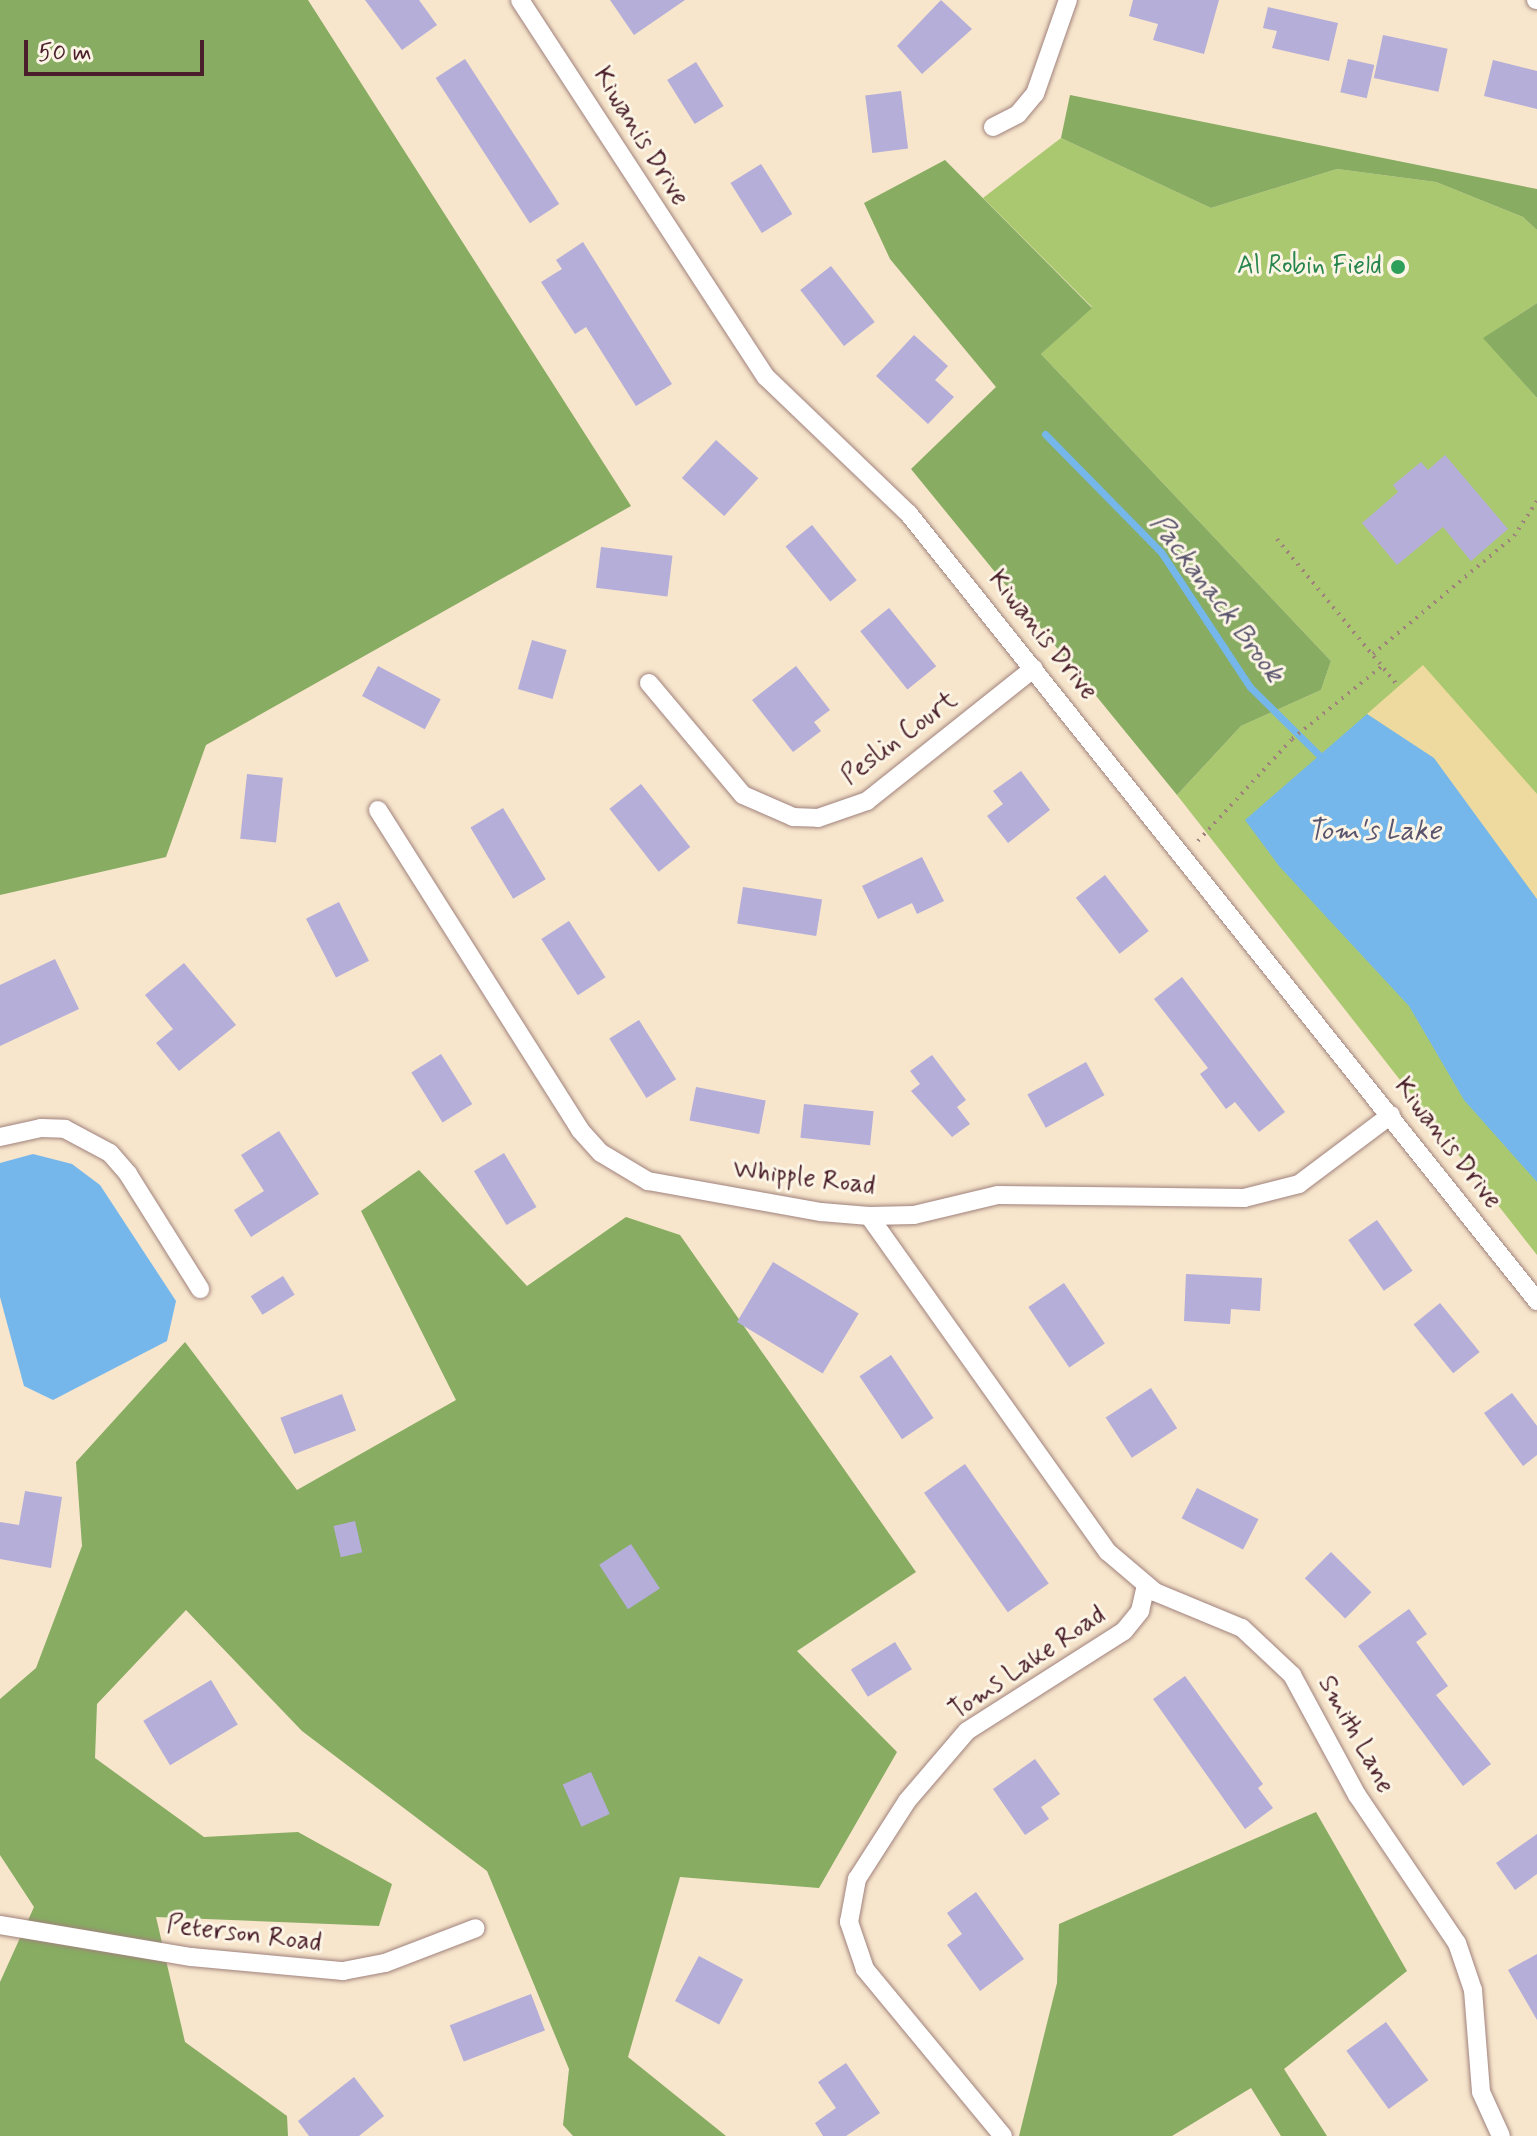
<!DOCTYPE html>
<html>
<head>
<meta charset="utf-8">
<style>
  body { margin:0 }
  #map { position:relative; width:1537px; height:2136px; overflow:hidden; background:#f7e5cc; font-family:Mynerve,sans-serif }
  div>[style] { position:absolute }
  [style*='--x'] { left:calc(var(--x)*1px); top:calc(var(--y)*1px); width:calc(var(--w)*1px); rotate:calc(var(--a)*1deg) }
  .green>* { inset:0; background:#aac870 }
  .forest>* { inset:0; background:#87ac62 }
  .sand>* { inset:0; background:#eeda9e }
  .water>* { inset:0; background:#76b7eb }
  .stream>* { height:7px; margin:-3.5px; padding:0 3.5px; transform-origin:3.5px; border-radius:3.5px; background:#76b7eb }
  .building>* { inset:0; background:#b4aed9; transform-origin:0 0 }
  .path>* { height:4px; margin-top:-2px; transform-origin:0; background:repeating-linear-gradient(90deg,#a0827c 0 2px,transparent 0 8px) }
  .roads { filter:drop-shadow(0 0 2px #a0827c) drop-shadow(0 0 2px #a0827c) }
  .street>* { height:18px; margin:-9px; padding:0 9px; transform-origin:9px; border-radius:9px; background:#fff }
  .dots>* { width:22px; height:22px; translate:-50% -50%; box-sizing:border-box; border:4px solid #fcf5e5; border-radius:50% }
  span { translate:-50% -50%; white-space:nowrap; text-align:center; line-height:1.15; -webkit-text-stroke:6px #fcf5e5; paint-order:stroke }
  .street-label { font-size:26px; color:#4a1f2b }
  .leisure-label { font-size:26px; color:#27864d }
  .right { translate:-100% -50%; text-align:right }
  .water-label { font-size:28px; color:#59546e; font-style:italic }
  .scale { position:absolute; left:24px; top:40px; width:180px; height:36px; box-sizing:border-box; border:4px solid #4a1f2b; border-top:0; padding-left:10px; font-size:24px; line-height:28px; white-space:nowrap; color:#4a1f2b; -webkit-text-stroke:6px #fcf5e5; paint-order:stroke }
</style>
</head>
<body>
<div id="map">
  <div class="green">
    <div style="clip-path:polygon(1061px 138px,1211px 208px,1337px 169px,1436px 182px,1523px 217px,1537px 230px,1537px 303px,1484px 338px,1537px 398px,1537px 1255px,1177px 795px,1241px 726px,1321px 690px,1331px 661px,1041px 354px,1092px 307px,983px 198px)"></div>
  </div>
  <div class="forest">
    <div style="clip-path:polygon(0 0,308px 0,631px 506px,206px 745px,166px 857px,0 895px)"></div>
    <div style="clip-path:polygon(1070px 95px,1537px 189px,1537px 230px,1523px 217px,1436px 182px,1337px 169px,1211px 208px,1061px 138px)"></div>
    <div style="clip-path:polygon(945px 160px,1092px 308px,1041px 354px,1331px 661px,1321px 690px,1241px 726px,1177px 795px,911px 469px,996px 387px,890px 259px,864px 203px)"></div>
    <div style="clip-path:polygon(1537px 303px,1537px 398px,1483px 338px)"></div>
    <div style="clip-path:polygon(419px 1170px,527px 1286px,626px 1217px,680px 1235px,916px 1572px,797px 1651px,897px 1752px,819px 1888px,680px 1877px,628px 2057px,726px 2136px,573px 2136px,563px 2125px,569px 2069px,487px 1871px,302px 1731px,186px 1610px,97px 1704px,95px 1758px,204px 1837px,298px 1832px,392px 1884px,379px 1926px,156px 1917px,185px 2042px,287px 2116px,288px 2136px,0 2136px,0 1982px,34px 1907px,0 1855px,0 1699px,36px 1668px,82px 1546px,76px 1462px,185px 1342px,297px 1490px,456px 1400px,361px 1211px)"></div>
    <div style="clip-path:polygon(1316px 1812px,1407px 1971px,1284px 2069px,1327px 2136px,1281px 2136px,1251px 2088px,1172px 2136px,1019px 2136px,1057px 1983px,1059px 1924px)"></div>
  </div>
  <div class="sand">
    <div style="clip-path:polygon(1423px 665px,1537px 794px,1537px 907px,1434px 759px,1367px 714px)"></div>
  </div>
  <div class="water">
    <div style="clip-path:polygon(1367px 714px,1434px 758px,1537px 899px,1537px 1182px,1464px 1100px,1409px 1006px,1279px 866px,1245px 820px)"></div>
    <div style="clip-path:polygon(33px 1154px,72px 1164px,100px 1185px,176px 1301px,167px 1341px,53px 1400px,24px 1386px,0 1297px,0 1163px)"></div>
  </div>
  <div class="stream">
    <div style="--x:1045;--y:434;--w:165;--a:45.5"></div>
    <div style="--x:1161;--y:552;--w:162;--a:56.6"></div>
    <div style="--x:1250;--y:687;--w:97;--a:44.6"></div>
  </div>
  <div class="building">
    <div style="clip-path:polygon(365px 0,419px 0,437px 25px,402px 50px)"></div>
    <div style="clip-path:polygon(610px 0,685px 0,634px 35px)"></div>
    <div style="clip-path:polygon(941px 0,972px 29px,922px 74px,897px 46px)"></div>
    <div style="clip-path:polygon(1133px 0,1219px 0,1204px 54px,1153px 40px,1158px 24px,1129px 16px)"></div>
    <div style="clip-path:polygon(1268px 7px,1338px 23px,1329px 61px,1272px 48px,1277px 31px,1263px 28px)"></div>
    <div style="left:1383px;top:35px;width:66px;height:44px;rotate:12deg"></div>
    <div style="left:465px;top:59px;width:173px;height:35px;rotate:57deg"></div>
    <div style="left:1348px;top:59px;width:27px;height:34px;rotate:13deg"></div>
    <div style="clip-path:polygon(1493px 60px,1537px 71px,1537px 109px,1484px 96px)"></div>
    <div style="left:696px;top:62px;width:52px;height:34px;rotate:58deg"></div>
    <div style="left:901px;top:91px;width:58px;height:36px;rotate:83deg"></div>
    <div style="left:761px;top:164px;width:59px;height:36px;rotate:58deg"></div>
    <div style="clip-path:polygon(583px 242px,672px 384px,636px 406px,586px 327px,575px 334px,541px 282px,562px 269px,556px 260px)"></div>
    <div style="left:831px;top:266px;width:71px;height:39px;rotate:52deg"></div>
    <div style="clip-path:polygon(914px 335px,948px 366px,935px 380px,954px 397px,928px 424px,876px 376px)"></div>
    <div style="left:716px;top:440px;width:57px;height:51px;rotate:42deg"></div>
    <div style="clip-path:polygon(1445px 455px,1508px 529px,1471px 561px,1443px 527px,1397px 565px,1362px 523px,1398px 492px,1393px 485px,1421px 462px,1428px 470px)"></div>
    <div style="left:812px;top:525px;width:71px;height:34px;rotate:51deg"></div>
    <div style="left:601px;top:547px;width:72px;height:41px;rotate:7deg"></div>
    <div style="left:889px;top:608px;width:75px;height:37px;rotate:51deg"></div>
    <div style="left:532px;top:640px;width:36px;height:51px;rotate:16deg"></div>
    <div style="left:378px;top:666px;width:71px;height:34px;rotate:28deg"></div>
    <div style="clip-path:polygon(796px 666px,830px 710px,814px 722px,821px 731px,793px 752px,752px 700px)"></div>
    <div style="clip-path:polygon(1021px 771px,1050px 810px,1008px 843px,987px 816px,1003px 804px,993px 791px)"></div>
    <div style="left:247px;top:774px;width:36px;height:65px;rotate:6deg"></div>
    <div style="left:641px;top:784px;width:80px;height:40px;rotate:52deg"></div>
    <div style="left:503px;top:808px;width:83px;height:38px;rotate:59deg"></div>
    <div style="clip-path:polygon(922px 857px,944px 901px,917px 914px,912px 903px,878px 919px,862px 886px)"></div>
    <div style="left:1105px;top:875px;width:71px;height:37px;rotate:52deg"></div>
    <div style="left:743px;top:887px;width:80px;height:37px;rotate:9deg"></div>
    <div style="left:339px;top:902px;width:66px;height:37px;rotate:63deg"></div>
    <div style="left:569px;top:921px;width:67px;height:33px;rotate:57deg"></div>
    <div style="clip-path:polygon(55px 959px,79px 1009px,0 1046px,0 985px)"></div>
    <div style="clip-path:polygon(184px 963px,236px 1025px,179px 1071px,156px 1043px,173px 1029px,145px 995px)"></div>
    <div style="clip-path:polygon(1182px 977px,1285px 1112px,1259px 1132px,1235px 1102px,1226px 1109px,1200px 1074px,1208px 1068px,1154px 999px)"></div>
    <div style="left:639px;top:1020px;width:70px;height:35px;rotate:58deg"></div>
    <div style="left:441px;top:1054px;width:59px;height:35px;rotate:58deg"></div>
    <div style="clip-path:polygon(932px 1055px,966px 1100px,957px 1107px,970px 1124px,952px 1137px,911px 1091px,920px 1084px,910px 1071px)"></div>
    <div style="left:1086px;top:1062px;width:38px;height:67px;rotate:61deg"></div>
    <div style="left:696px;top:1087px;width:71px;height:34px;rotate:11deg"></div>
    <div style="left:804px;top:1104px;width:70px;height:34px;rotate:6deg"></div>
    <div style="clip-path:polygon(279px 1131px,319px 1194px,251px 1237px,234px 1210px,264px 1191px,241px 1155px)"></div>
    <div style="left:504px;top:1153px;width:63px;height:35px;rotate:59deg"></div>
    <div style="left:1377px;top:1220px;width:62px;height:35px;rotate:55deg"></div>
    <div style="left:773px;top:1262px;width:100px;height:70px;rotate:31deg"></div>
    <div style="clip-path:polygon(1186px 1274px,1262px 1278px,1260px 1311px,1231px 1309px,1230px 1324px,1184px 1321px)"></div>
    <div style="left:283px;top:1276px;width:22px;height:38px;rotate:58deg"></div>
    <div style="left:1064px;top:1283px;width:73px;height:43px;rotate:56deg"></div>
    <div style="left:1440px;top:1303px;width:63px;height:34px;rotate:51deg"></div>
    <div style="left:891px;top:1355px;width:76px;height:38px;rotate:56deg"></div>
    <div style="left:1151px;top:1388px;width:48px;height:54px;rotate:57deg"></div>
    <div style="clip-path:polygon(1512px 1393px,1537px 1426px,1537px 1455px,1523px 1466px,1484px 1413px)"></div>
    <div style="left:342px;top:1394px;width:39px;height:66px;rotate:69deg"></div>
    <div style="left:965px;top:1464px;width:146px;height:50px;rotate:55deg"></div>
    <div style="left:1197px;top:1488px;width:69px;height:34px;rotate:27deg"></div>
    <div style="clip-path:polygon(25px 1491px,62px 1497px,51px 1568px,0 1559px,0 1522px,19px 1525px)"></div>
    <div style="left:355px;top:1521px;width:32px;height:22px;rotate:77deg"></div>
    <div style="left:631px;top:1544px;width:53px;height:38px;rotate:57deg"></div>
    <div style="left:1331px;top:1552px;width:57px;height:37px;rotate:45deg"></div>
    <div style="clip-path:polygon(1409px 1609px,1427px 1634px,1416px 1642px,1448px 1686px,1436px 1695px,1491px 1764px,1463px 1786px,1358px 1646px)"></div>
    <div style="left:895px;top:1642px;width:32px;height:52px;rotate:58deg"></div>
    <div style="clip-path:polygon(1185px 1676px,1263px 1784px,1258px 1788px,1273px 1808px,1245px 1829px,1153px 1699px)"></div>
    <div style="left:211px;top:1680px;width:52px;height:79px;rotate:59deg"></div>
    <div style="clip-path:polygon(1035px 1759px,1060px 1794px,1041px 1807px,1049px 1819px,1025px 1835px,993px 1789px)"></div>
    <div style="left:591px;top:1772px;width:46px;height:31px;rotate:66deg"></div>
    <div style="clip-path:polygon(1537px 1834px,1537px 1874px,1515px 1890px,1496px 1863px)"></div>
    <div style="clip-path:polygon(976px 1892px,1024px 1959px,980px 1991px,947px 1945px,962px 1934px,947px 1913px)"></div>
    <div style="clip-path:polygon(1537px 1954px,1537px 2020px,1508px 1970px)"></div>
    <div style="left:699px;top:1956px;width:50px;height:51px;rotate:28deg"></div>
    <div style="left:531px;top:1994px;width:39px;height:87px;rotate:69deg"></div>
    <div style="left:1386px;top:2022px;width:72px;height:49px;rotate:54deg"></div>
    <div style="clip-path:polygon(846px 2063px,880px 2113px,846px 2136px,823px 2136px,815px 2123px,836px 2108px,818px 2082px)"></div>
    <div style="clip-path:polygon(354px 2077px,384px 2116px,359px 2136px,309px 2136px,298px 2121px)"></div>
  </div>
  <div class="path">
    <div style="--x:1277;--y:539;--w:190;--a:50.5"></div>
    <div style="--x:1373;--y:654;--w:184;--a:-39.9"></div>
    <div style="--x:1514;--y:536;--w:42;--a:-56.7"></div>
    <div style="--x:1198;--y:841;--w:139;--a:-47.3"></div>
    <div style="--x:1292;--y:739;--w:116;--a:-39"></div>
  </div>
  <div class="roads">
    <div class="street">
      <div style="--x:520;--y:0;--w:450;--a:56.9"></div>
      <div style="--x:766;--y:377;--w:198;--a:43.8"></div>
      <div style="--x:909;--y:514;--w:1007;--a:51.41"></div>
      <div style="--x:1536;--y:0;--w:1;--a:0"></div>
      <div style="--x:993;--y:127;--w:28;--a:-27"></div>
      <div style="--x:1018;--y:114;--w:26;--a:-50"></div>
      <div style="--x:1035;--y:94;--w:100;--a:-70.7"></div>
      <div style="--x:649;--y:683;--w:146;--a:50"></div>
      <div style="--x:743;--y:795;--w:55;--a:23.7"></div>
      <div style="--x:793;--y:817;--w:25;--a:2"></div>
      <div style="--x:818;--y:818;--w:52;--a:-19.1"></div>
      <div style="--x:867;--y:801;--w:213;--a:-38.5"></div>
      <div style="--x:378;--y:810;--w:378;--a:57.7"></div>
      <div style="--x:580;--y:1130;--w:31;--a:48"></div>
      <div style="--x:601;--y:1153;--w:55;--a:30.8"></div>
      <div style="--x:648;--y:1181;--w:176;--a:10.2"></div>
      <div style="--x:821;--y:1212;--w:48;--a:4.8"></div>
      <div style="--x:869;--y:1216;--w:45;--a:-1.3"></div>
      <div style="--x:914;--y:1215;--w:86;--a:-13.4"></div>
      <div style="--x:998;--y:1195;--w:246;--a:0.7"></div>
      <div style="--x:1244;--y:1198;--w:57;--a:-14.3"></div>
      <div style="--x:1299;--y:1184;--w:115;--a:-36.9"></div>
      <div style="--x:0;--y:1137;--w:42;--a:-12.4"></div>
      <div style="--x:41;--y:1128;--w:24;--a:2"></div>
      <div style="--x:65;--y:1129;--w:51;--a:28.1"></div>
      <div style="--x:110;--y:1153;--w:28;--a:49"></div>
      <div style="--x:128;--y:1174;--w:136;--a:57.9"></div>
      <div style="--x:869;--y:1216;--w:412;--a:54.6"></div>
      <div style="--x:1108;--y:1552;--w:62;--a:40.4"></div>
      <div style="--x:1155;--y:1592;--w:94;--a:22.5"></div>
      <div style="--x:1242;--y:1628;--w:69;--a:43.2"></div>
      <div style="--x:1292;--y:1675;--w:136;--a:61.6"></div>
      <div style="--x:1357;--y:1795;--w:179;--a:56"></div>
      <div style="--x:1457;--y:1943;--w:50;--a:71.2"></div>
      <div style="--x:1473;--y:1990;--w:102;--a:85.5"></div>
      <div style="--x:1481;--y:2092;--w:48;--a:65.6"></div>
      <div style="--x:0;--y:1925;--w:194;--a:9.5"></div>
      <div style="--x:191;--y:1957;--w:153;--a:5.3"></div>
      <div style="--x:343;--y:1971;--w:43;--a:-10.8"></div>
      <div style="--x:385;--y:1963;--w:97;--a:-21"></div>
      <div style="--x:1003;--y:2136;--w:217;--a:-129.6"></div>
      <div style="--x:865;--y:1969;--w:50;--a:-108.8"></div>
      <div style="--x:849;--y:1922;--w:44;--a:-79.5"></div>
      <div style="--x:857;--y:1879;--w:93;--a:-57.3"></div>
      <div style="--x:907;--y:1801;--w:92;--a:-49.4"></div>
      <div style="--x:967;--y:1731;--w:186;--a:-32.5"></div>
      <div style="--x:1124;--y:1631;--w:26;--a:-51"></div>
      <div style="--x:1140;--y:1611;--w:27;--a:-77"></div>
    </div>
  </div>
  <div class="dots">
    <div style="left:1398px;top:267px;background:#2e9e5b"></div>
  </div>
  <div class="street-label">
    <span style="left:640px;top:137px;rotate:58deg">Kiwanis Drive</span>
    <span style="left:1042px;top:636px;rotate:51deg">Kiwanis Drive</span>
    <span style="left:900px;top:739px;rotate:-37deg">Peslin Court</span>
    <span style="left:1447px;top:1144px;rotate:52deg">Kiwanis Drive</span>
    <span style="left:804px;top:1179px;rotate:7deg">Whipple Road</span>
    <span style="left:1028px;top:1664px;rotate:-34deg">Toms Lake Road</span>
    <span style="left:1355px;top:1735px;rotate:61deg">Smith Lane</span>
    <span style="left:244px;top:1935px;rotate:7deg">Peterson Road</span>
  </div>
  <div class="leisure-label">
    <span class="right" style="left:1382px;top:267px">Al Robin Field</span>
  </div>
  <div class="water-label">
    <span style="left:1216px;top:599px;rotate:53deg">Packanack Brook</span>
    <span style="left:1374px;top:832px">Tom's Lake</span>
  </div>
  <div class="scale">50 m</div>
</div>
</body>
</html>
